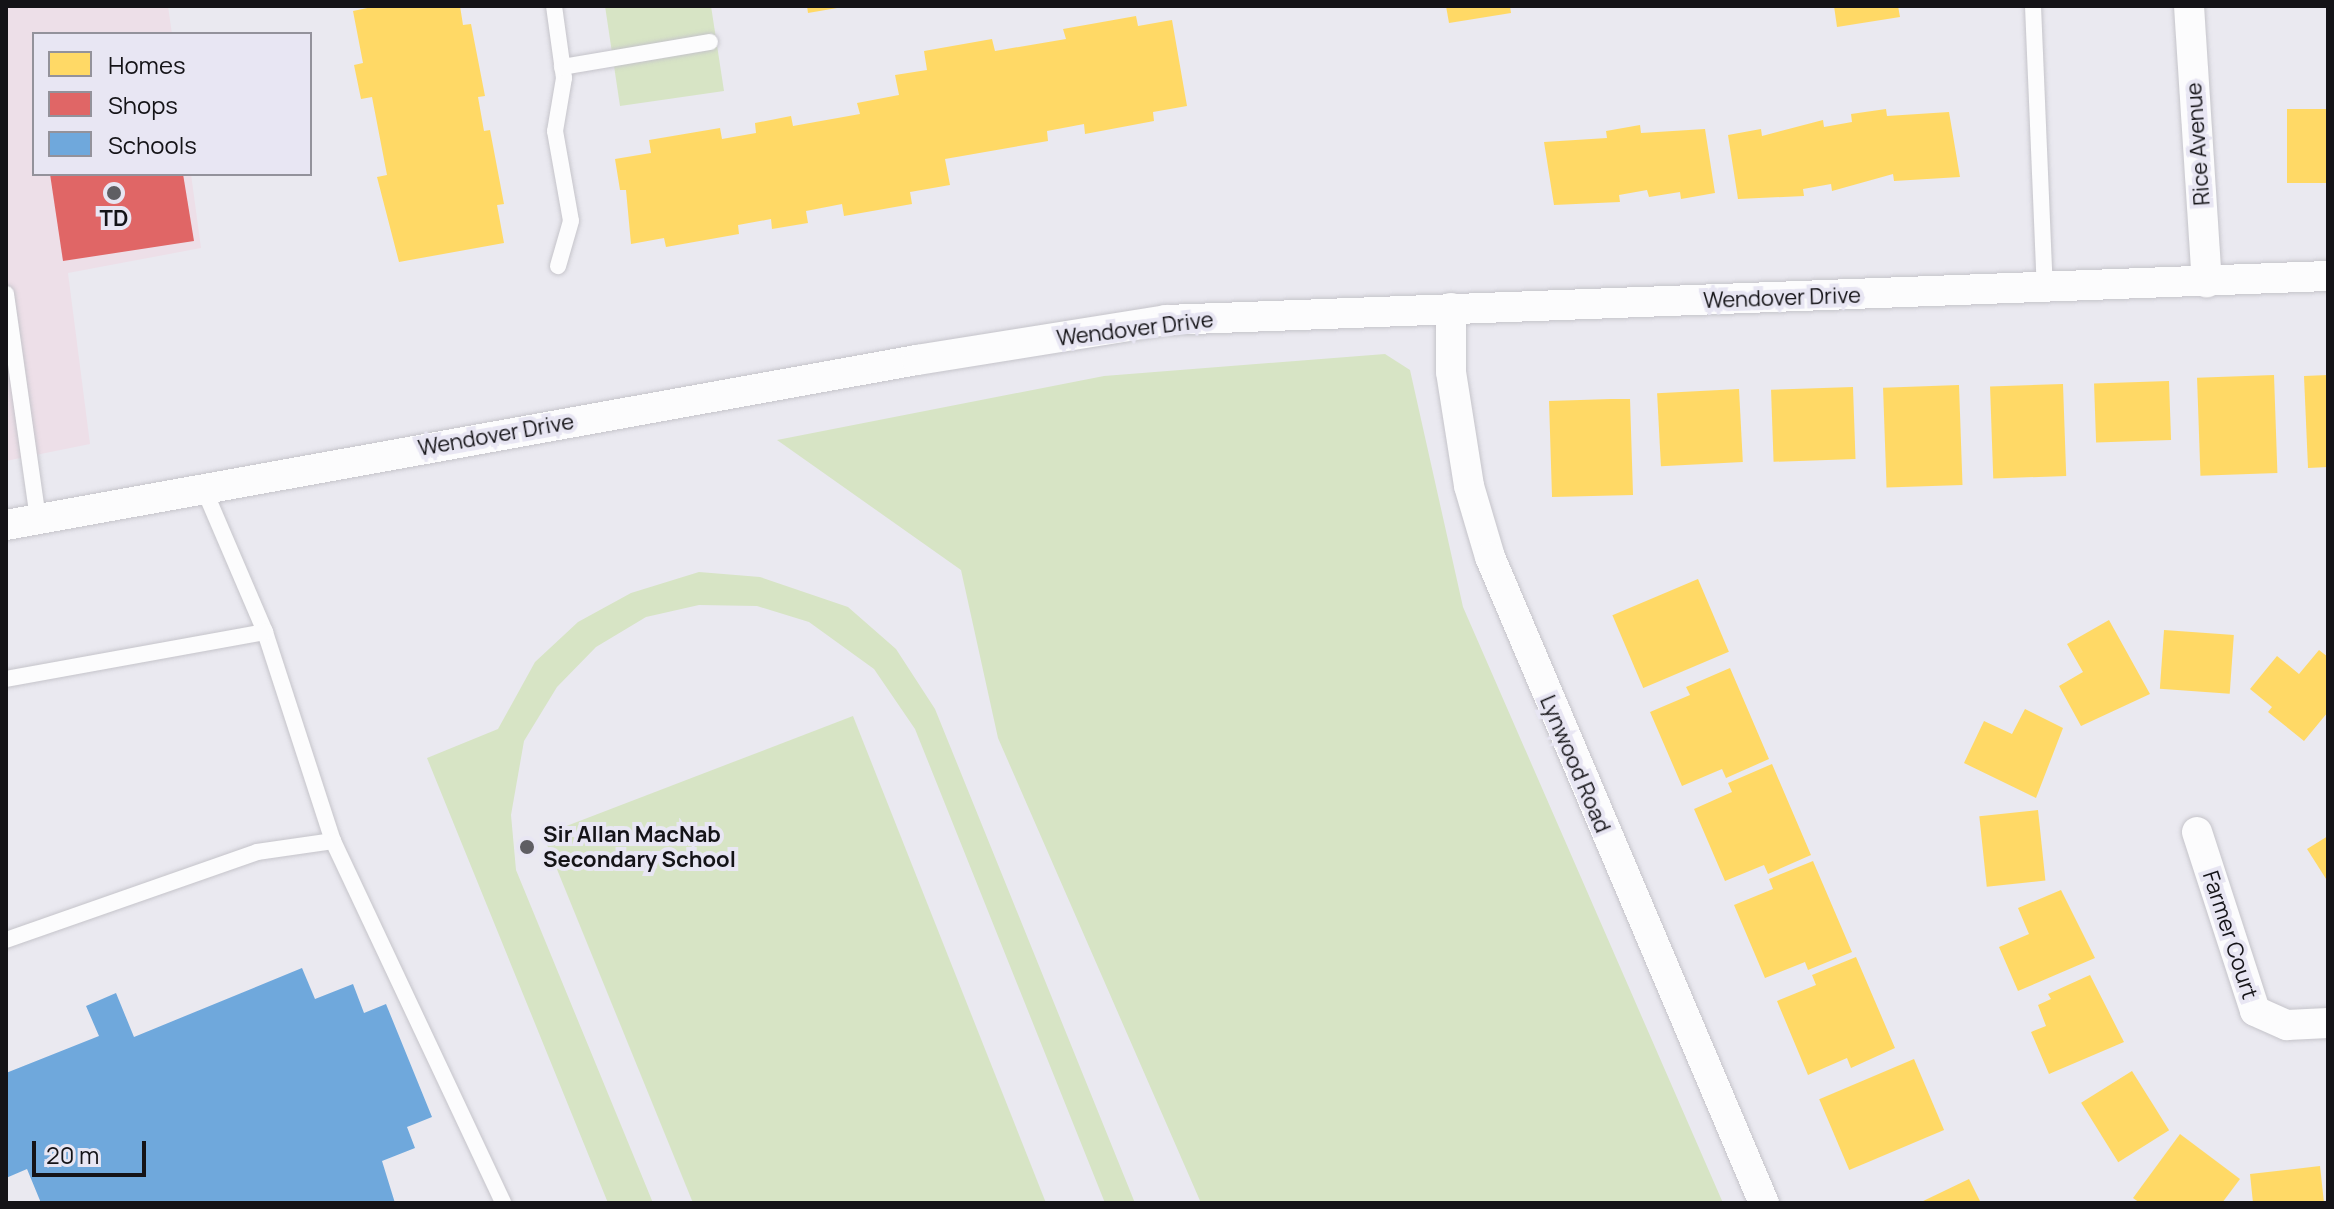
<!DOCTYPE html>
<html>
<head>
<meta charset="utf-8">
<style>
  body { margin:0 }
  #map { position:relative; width:2334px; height:1209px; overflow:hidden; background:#eae9f0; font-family:Manrope,sans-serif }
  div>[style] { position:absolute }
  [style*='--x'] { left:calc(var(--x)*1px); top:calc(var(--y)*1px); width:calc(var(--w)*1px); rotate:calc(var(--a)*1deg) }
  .commercial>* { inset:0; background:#eddfe8 }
  .green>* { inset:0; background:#d7e4c5 }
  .homes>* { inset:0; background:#ffd966; transform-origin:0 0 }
  .shops>* { inset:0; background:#e06666 }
  .schools>* { inset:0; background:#6fa8dc }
  .roads { filter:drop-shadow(0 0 2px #c5c4ca) drop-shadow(0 0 2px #c5c4ca) }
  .service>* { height:16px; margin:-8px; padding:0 8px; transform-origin:8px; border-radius:8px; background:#fcfcfd }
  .minor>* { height:30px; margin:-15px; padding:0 15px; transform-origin:15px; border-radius:15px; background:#fcfcfd }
  .dots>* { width:22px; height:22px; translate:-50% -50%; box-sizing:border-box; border:4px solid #e8e6f3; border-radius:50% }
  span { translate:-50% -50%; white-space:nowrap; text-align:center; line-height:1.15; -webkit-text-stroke:8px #e8e6f3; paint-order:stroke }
  .street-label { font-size:22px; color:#141317 }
  .poi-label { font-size:22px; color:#141317; font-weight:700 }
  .left { translate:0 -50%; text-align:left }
  .frame { position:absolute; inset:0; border:8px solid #141317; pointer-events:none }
  .legend { position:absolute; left:32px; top:32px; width:280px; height:144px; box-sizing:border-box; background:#e8e6f3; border:2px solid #93929b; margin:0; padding:10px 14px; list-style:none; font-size:24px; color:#141317 }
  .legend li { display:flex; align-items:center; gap:16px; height:40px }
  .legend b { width:40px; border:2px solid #93929b }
  .scale { position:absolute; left:32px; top:1141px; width:114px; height:36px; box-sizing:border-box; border:4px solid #141317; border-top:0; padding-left:10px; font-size:24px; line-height:28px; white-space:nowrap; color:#141317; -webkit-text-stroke:6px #e8e6f3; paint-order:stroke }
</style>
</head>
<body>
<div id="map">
  <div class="commercial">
    <div style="clip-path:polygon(6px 6px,168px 6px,172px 34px,34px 34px,34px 174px,191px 174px,201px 248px,68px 273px,90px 444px,6px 461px)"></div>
  </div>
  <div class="green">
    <div style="clip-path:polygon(605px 6px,711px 6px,724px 91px,620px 106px)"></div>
    <div style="clip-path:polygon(1385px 354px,1410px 370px,1463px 607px,1723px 1203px,1201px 1203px,998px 738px,961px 570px,777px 440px,1104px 376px)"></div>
    <div style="clip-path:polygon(699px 572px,760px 577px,848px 607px,896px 649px,935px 709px,1135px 1203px,1105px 1203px,915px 729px,874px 669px,809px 622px,757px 606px,699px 605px,646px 617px,596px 647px,557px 687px,524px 741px,511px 815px,516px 870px,653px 1203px,608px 1203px,427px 758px,498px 729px,535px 662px,578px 622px,631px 593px)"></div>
    <div style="clip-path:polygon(853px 716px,1046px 1203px,693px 1203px,543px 835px)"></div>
  </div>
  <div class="homes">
    <div style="clip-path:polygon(377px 6px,460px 6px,463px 25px,471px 24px,485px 96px,478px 97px,484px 131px,490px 130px,504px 204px,497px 205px,504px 243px,399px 262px,377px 177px,387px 175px,372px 97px,361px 99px,354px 65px,363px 63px,353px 11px)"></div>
    <div style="clip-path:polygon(807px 6px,836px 6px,837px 8px,808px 13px)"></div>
    <div style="clip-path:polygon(1446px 6px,1510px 6px,1511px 13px,1449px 23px)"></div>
    <div style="clip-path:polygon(1834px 6px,1898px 6px,1900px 17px,1837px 27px)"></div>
    <div style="clip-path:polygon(1136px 16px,1138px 26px,1172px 20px,1187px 106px,1153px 112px,1154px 121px,1085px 134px,1084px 124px,1047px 131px,1048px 141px,945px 159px,950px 185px,910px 192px,912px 204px,844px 216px,842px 204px,806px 211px,808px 223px,772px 229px,771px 219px,738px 225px,739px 234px,666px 247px,664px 238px,631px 244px,626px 190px,620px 190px,615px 159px,651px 153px,649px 140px,720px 128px,722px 139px,756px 133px,755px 123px,791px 116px,793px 126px,860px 114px,857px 103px,899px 95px,895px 75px,927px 70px,924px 51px,992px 39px,995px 51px,1066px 39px,1063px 29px)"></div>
    <div style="clip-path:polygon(1886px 109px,1887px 116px,1949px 112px,1960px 177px,1894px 181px,1893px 174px,1832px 191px,1831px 184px,1803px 189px,1804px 196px,1738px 199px,1728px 135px,1761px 129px,1762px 136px,1823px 120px,1824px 127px,1852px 122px,1851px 114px)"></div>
    <div style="left:2328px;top:109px;width:74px;height:41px;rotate:90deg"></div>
    <div style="clip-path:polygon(1640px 125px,1641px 133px,1705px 129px,1715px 193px,1681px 199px,1680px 192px,1649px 197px,1647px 190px,1619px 195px,1620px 202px,1554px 205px,1544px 142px,1607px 138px,1606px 131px)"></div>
    <div style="left:2274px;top:375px;width:98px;height:77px;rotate:88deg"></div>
    <div style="clip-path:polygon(2328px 375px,2328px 467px,2308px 468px,2304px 376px)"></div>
    <div style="left:2169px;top:381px;width:59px;height:75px;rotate:88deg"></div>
    <div style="left:2063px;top:384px;width:92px;height:73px;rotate:88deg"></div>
    <div style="left:1959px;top:385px;width:100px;height:76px;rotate:88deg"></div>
    <div style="left:1853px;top:387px;width:72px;height:82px;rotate:88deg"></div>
    <div style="left:1739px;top:389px;width:73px;height:82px;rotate:87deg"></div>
    <div style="clip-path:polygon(1611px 399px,1630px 399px,1633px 495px,1552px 497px,1549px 401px)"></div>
    <div style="left:1698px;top:579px;width:79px;height:93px;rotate:67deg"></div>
    <div style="clip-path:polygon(2109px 620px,2150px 694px,2081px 726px,2059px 686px,2083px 672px,2067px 644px)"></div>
    <div style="left:2164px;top:630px;width:70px;height:59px;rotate:4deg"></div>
    <div style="clip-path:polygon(2319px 650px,2328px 657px,2328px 712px,2304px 741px,2268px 712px,2272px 707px,2250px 689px,2277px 656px,2299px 674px)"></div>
    <div style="clip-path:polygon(1730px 668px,1769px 759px,1726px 778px,1722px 769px,1682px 786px,1650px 712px,1690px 695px,1686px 687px)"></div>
    <div style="clip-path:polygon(2025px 709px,2063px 728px,2036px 798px,1964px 763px,1984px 721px,2012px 734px)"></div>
    <div style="clip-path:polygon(1772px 764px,1811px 855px,1768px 874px,1764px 865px,1725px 881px,1694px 809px,1732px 792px,1728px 783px)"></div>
    <div style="left:2038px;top:810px;width:71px;height:59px;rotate:84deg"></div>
    <div style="clip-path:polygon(2328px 836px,2328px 882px,2307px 849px)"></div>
    <div style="clip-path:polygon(1813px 861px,1852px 952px,1808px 970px,1805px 962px,1765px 978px,1734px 905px,1773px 889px,1769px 879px)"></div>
    <div style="clip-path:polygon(2061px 890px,2095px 958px,2018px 991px,1999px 947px,2029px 934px,2018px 908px)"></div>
    <div style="clip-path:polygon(1856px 957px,1895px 1048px,1851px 1068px,1847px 1058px,1808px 1075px,1777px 1001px,1816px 985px,1812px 975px)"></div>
    <div style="clip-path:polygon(2090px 975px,2124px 1042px,2049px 1074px,2031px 1032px,2046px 1026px,2038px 1005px,2051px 999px,2048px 994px)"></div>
    <div style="left:1914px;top:1059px;width:77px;height:103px;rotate:67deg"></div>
    <div style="left:2132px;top:1071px;width:70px;height:60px;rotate:58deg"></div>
    <div style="clip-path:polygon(2180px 1134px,2240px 1179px,2222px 1203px,2140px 1203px,2133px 1198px)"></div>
    <div style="clip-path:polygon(2320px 1166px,2324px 1203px,2253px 1203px,2250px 1174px)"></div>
    <div style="clip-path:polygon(1969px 1179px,1981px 1203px,1919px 1203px)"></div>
  </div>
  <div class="shops">
    <div style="clip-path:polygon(50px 174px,183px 174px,194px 241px,63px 261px)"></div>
  </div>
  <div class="schools">
    <div style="clip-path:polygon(302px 968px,315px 999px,353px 984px,364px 1013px,386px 1004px,432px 1117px,407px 1127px,415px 1148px,382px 1161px,395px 1203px,41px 1203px,27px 1169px,6px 1178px,6px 1073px,99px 1036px,86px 1006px,116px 993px,134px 1037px)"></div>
  </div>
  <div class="roads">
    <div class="service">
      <div style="--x:554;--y:6;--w:73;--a:82.1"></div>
      <div style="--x:564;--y:78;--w:54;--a:99.6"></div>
      <div style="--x:555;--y:131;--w:91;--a:79.9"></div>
      <div style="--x:571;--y:221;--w:47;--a:106.1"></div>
      <div style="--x:2033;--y:6;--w:282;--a:87.6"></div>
      <div style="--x:562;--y:67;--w:150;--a:-9.6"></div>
      <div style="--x:6;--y:294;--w:226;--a:81.9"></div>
      <div style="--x:203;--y:487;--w:158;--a:66.8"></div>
      <div style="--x:265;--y:632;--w:220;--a:72"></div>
      <div style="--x:333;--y:841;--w:400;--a:64.8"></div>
      <div style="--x:6;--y:679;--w:263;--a:-10.3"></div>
      <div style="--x:6;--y:940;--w:266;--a:-19.3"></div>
      <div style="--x:257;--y:852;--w:77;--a:-8.2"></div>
    </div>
    <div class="minor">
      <div style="--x:2189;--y:6;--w:277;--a:86.3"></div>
      <div style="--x:1451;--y:308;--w:64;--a:90"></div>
      <div style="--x:1451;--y:372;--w:115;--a:81"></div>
      <div style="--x:1469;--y:486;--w:74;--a:73.5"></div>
      <div style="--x:1490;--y:557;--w:702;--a:67.02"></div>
      <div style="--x:6;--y:525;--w:926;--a:-10.27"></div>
      <div style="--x:917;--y:360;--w:252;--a:-9.1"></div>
      <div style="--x:1166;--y:320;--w:1163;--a:-2.17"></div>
      <div style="--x:2197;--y:832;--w:188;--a:72"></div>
      <div style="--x:2255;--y:1011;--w:35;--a:24"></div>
      <div style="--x:2287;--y:1025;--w:41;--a:-2.8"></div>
    </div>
  </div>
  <div class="dots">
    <div style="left:114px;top:193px;background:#5f5e63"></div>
    <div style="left:527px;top:847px;background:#5f5e63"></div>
  </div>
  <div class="street-label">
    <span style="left:2198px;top:144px;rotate:-94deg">Rice Avenue</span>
    <span style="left:1782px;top:298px;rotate:-2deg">Wendover Drive</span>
    <span style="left:1135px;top:329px;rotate:-7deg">Wendover Drive</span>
    <span style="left:496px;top:435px;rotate:-10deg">Wendover Drive</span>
    <span style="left:1575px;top:764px;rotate:67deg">Lynwood Road</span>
    <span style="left:2230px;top:935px;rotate:72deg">Farmer Court</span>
  </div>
  <div class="poi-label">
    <span style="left:114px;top:219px">TD</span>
    <span class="left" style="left:543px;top:847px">Sir Allan MacNab<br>Secondary School</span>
  </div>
  <div class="frame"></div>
  <ul class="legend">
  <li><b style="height:22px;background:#ffd966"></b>Homes</li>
  <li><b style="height:22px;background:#e06666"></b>Shops</li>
  <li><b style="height:22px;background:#6fa8dc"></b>Schools</li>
  </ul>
  <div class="scale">20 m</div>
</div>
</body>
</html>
